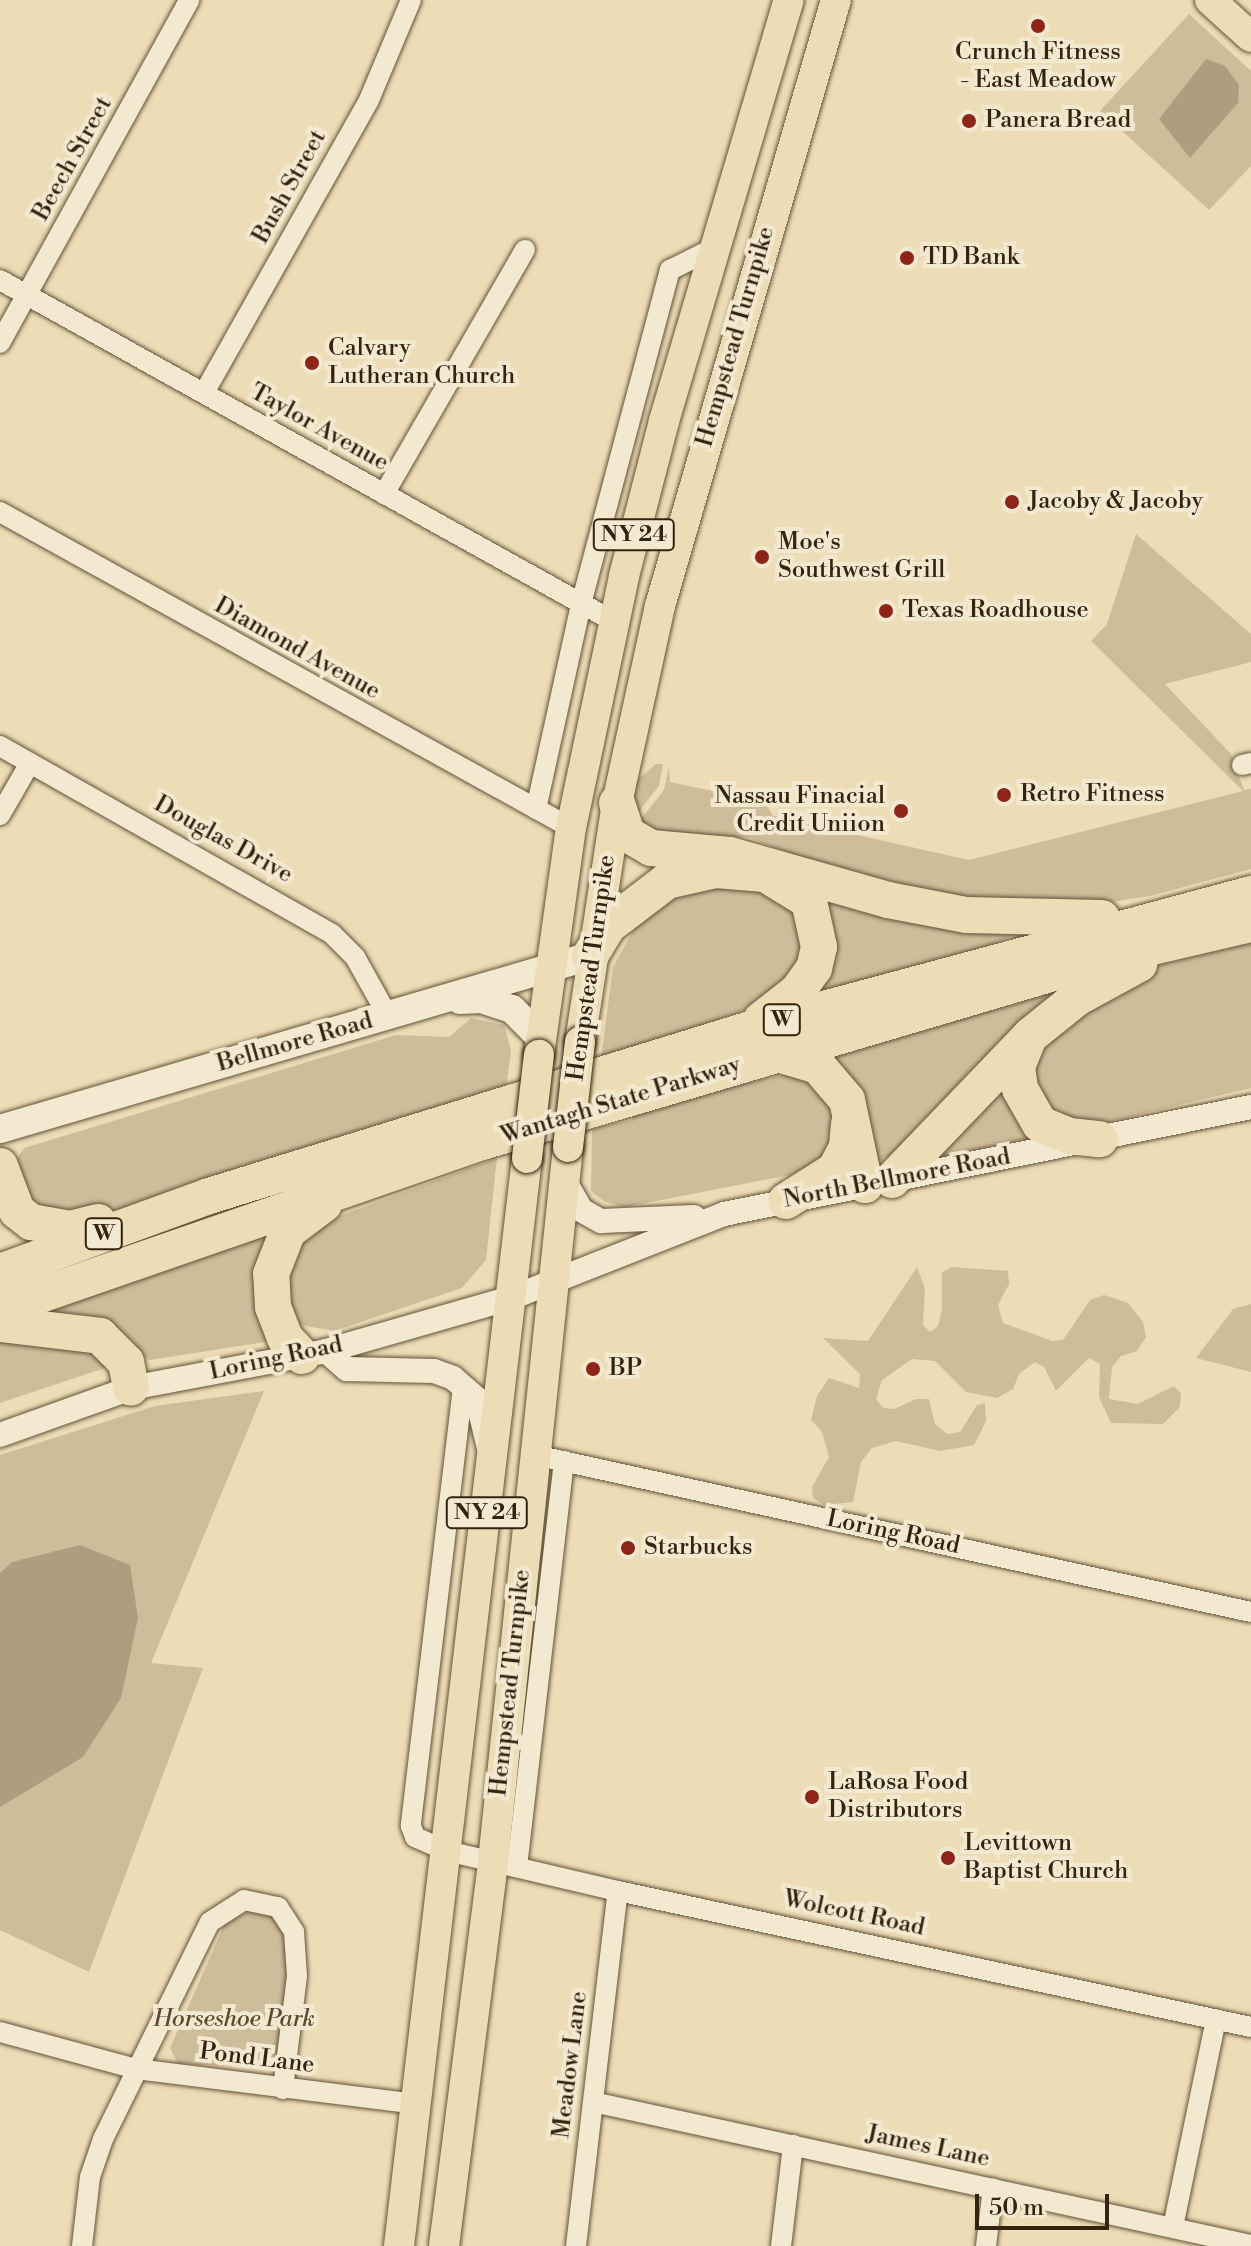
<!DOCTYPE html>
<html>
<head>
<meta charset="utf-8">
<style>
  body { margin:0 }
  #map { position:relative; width:1251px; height:2246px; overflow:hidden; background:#edddb7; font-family:"Libre Bodoni",serif }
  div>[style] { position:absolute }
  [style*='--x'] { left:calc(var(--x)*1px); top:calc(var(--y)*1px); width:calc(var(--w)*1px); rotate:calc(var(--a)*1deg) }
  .green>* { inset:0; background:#cebd9a }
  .water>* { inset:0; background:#ae9e7e }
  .roads { filter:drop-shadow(0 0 2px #625238) drop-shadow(0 0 2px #625238) }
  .minor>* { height:20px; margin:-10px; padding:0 10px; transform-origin:10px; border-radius:10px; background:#f3e9d0 }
  .tertiary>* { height:24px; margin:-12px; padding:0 12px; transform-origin:12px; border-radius:12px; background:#f3e9d0 }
  .secondary>* { height:28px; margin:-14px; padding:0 14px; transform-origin:14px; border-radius:14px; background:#f3e9d0 }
  .primary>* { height:30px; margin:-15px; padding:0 15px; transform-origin:15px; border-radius:15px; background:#edddb7 }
  .motorway>* { height:36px; margin:-18px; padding:0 18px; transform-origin:18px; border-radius:18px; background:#edddb7 }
  .bridges { filter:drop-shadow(0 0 2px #34230e) drop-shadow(0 0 2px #34230e) }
  .primary-bridge>* { height:30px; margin:-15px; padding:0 15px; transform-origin:15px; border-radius:15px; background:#edddb7 }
  .dots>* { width:22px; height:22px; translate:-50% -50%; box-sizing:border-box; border:4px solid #f3e9d0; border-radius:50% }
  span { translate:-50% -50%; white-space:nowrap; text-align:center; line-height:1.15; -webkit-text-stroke:8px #f3e9d0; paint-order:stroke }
  .shield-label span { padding:2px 6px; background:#f3e9d0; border:2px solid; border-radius:6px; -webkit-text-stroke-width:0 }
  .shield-label { font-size:22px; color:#34230e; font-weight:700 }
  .poi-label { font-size:24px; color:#34230e }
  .left { translate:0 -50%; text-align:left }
  .right { translate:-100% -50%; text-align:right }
  .street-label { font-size:24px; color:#34230e }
  .park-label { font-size:24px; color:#5a4a31; font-style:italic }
  .scale { position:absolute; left:975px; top:2194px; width:134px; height:36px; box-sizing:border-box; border:4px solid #34230e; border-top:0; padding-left:10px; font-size:24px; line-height:28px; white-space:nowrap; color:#34230e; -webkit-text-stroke:6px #f3e9d0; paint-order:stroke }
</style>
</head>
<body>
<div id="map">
  <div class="green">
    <div style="clip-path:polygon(1189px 14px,1251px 71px,1251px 166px,1209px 210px,1100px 111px)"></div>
    <div style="clip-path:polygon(1136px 534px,1251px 634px,1251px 662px,1165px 684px,1231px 754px,1244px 790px,1251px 789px,1251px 869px,1150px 896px,1066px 909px,998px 908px,864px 884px,751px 838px,642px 831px,641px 819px,664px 790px,669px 766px,670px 782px,765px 802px,773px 816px,969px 860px,1243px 791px,1091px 641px,1107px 624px)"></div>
    <div style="clip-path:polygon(656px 764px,663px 764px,659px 786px,635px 816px,629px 814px,637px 780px)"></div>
    <div style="clip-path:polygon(719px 876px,795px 899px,809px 962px,763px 1002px,600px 1066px,613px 967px,647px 906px)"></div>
    <div style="clip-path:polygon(820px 895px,1016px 933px,973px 956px,817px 1001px)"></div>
    <div style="clip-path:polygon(1251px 942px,1251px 1088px,1104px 1123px,1060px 1123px,1031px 1088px,1040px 1038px,1118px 984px,1163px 964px)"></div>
    <div style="clip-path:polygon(1078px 979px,939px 1123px,882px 1160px,871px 1161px,866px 1105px,854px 1081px,825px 1057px)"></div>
    <div style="clip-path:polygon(471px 1018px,504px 1025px,511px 1050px,505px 1097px,84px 1222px,36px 1211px,13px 1165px,24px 1148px,396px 1035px,449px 1037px)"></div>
    <div style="clip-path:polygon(783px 1075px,818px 1081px,843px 1114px,821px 1169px,625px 1207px,605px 1202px,591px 1191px,592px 1129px,632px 1120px,633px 1109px)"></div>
    <div style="clip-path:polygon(1005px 1080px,1036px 1137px,943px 1157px,940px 1153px)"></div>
    <div style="clip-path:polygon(497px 1158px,486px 1260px,462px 1288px,334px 1331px,301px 1325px,291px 1312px,283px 1263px,299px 1231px)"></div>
    <div style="clip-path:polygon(299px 1214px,265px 1342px,150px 1360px,138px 1354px,132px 1340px,104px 1324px,47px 1314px,44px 1306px)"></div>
    <div style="clip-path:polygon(917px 1267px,925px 1289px,923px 1325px,930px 1332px,938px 1326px,942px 1310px,942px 1272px,952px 1267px,1008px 1271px,1009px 1284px,998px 1305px,1003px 1323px,1052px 1341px,1063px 1340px,1090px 1300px,1104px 1295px,1128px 1303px,1143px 1322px,1146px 1337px,1137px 1351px,1121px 1356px,1112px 1367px,1109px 1399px,1138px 1404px,1174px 1386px,1181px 1393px,1180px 1407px,1163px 1424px,1111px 1423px,1099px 1397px,1100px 1364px,1089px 1358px,1056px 1391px,1044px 1367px,1035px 1362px,1019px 1374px,1013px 1389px,997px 1398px,966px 1392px,935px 1361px,912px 1359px,882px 1380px,876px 1399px,883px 1408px,894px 1409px,916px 1399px,929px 1399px,935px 1424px,947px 1434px,960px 1432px,977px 1405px,985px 1403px,986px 1421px,974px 1445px,940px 1451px,896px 1441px,872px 1448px,861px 1462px,853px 1502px,824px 1505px,813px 1498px,812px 1487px,829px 1457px,822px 1432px,811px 1420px,817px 1396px,829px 1378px,859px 1388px,860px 1374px,823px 1338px,868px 1341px)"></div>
    <div style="clip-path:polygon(1251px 1304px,1251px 1372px,1196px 1358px,1233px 1309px)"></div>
    <div style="clip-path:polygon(0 1338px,101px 1346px,114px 1365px,0 1403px)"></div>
    <div style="clip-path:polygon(264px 1391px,151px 1663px,203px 1668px,89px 1972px,0 1930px,0 1455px,155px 1406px)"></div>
    <div style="clip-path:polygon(256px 1909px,271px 1914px,292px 1943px,276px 2068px,178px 2064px,170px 2048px,226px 1921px)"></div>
  </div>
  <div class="water">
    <div style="clip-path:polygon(1206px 59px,1225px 66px,1239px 85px,1238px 103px,1190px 158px,1159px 119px)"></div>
    <div style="clip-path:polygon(80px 1545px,130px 1565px,138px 1618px,121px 1698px,83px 1757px,0 1807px,0 1573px,12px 1562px)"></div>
  </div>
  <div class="roads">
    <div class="minor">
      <div style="--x:0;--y:280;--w:701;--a:29.09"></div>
      <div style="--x:0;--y:343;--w:392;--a:-61.1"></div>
      <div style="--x:204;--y:393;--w:336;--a:-60.6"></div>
      <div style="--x:369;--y:100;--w:108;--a:-67.2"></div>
      <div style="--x:384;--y:494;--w:282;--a:-60"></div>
      <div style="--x:0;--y:512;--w:653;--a:28.96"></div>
      <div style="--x:0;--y:746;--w:382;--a:29.5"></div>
      <div style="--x:332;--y:934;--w:33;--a:45"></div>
      <div style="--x:355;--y:957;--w:68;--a:60.8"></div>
      <div style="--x:1242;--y:765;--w:9;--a:-13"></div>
      <div style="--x:536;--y:809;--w:210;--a:-77.6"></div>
      <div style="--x:581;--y:604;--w:346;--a:-75.1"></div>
      <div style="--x:670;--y:270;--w:51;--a:-26.6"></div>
      <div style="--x:0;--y:815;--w:60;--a:-60"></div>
      <div style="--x:463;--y:1387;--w:442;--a:96.8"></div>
      <div style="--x:411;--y:1826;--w:12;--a:70"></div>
      <div style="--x:415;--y:1837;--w:35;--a:24"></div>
      <div style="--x:447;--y:1851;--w:176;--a:13.2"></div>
      <div style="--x:618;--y:1891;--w:647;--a:12.13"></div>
      <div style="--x:535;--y:1455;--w:733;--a:12.37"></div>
      <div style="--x:517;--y:1867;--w:409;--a:-83.4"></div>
      <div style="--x:0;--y:2032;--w:141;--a:15.2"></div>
      <div style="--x:136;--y:2069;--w:282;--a:7.1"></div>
      <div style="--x:593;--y:2102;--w:673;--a:12.26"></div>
      <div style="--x:1173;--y:2227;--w:212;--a:-78.3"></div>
      <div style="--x:82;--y:2246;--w:69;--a:-83.4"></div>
      <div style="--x:90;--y:2177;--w:40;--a:-71.1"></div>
      <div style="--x:103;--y:2139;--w:242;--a:-63.8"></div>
      <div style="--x:210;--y:1922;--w:40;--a:-32.9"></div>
      <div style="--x:244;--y:1900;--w:35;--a:12"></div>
      <div style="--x:278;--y:1907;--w:30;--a:57"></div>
      <div style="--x:294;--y:1932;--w:44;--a:86.1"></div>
      <div style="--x:297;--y:1976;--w:114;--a:97.1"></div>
      <div style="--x:576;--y:2246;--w:357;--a:-83.3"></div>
      <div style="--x:781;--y:2246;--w:102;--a:-83.2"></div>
      <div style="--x:986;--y:2246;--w:58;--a:-83.1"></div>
    </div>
    <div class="tertiary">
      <div style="--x:564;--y:1180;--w:34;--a:60"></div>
      <div style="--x:581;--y:1210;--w:23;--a:29"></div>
      <div style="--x:601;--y:1221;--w:93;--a:-2.5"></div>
      <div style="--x:326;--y:1351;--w:28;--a:41"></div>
      <div style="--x:347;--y:1369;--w:87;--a:1.3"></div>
      <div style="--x:434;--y:1371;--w:20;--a:20"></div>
      <div style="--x:453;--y:1378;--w:32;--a:41"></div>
      <div style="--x:477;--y:1399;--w:50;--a:76.2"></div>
      <div style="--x:0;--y:1435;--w:139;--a:-19.7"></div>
      <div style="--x:131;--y:1388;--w:198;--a:-10.7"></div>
      <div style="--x:326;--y:1351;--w:192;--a:-16"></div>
      <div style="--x:511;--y:1298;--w:229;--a:-21.5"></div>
      <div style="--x:724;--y:1214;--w:538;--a:-11.48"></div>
    </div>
    <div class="secondary">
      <div style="--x:460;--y:1000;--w:21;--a:-3"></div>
      <div style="--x:481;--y:999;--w:33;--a:18"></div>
      <div style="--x:512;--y:1009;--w:41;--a:45"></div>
      <div style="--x:0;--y:1129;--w:615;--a:-16.34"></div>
    </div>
    <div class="primary">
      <div style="--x:1210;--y:0;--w:55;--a:42.1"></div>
      <div style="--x:580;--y:1042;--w:242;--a:-81.2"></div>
      <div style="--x:617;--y:803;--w:202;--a:-77.7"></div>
      <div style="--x:660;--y:606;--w:631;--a:-73.81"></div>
      <div style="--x:539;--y:1055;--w:229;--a:-82"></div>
      <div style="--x:571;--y:828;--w:258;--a:-78.1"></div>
      <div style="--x:624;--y:576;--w:160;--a:-75.5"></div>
      <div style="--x:664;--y:421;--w:439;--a:-73.5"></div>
      <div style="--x:399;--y:2246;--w:1096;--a:-83.29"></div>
      <div style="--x:444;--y:2246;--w:388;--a:-82.7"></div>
      <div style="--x:493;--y:1861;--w:718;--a:-84"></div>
    </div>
    <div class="motorway">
      <div style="--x:617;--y:803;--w:33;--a:72"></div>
      <div style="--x:627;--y:834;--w:28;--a:30"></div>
      <div style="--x:651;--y:848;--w:79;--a:5.1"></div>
      <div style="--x:730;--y:855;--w:164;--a:15.9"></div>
      <div style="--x:888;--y:900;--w:79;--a:10.9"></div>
      <div style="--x:966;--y:915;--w:136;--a:1.3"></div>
      <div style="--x:590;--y:956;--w:35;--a:-59"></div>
      <div style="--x:608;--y:926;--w:74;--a:-37.3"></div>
      <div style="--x:667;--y:881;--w:50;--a:-12.7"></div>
      <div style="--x:716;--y:870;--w:49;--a:4.7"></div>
      <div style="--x:765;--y:874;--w:52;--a:31.5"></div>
      <div style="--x:809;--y:901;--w:47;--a:77.7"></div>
      <div style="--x:819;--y:947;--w:22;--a:103"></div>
      <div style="--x:814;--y:968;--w:28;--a:125"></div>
      <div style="--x:798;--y:991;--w:47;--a:141.9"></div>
      <div style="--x:1029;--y:1037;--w:32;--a:112"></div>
      <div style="--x:1017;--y:1067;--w:22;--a:82"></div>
      <div style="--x:1020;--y:1089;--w:40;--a:60.3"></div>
      <div style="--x:1040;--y:1124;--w:31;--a:22"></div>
      <div style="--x:1069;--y:1136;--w:31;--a:6"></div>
      <div style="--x:778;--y:1054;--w:42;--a:16.7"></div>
      <div style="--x:818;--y:1066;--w:45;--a:49.5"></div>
      <div style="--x:847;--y:1100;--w:87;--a:78"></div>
      <div style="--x:0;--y:1166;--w:48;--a:69.3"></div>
      <div style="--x:17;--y:1211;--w:18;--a:38"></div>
      <div style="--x:31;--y:1222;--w:40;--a:10"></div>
      <div style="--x:70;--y:1229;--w:29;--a:-14"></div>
      <div style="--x:892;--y:1180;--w:201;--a:-46.2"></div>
      <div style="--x:1031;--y:1035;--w:59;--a:-38.8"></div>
      <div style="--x:1077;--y:998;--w:71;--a:-28.7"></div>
      <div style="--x:786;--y:1201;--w:58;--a:-32.3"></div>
      <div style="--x:835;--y:1170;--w:26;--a:-62"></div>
      <div style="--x:847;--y:1147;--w:23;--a:-85"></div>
      <div style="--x:0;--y:1272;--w:222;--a:-20"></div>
      <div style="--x:209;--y:1196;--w:573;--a:-17.14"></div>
      <div style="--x:757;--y:1027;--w:512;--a:-15.07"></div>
      <div style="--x:0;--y:1309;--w:510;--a:-19.11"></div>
      <div style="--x:482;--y:1142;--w:645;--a:-16.47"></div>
      <div style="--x:1101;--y:959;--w:154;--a:-13.1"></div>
      <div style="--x:0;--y:1324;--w:101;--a:6.8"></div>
      <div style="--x:100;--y:1336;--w:37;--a:45"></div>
      <div style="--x:126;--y:1362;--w:26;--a:79"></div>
      <div style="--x:302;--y:1356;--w:25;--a:-133"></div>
      <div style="--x:285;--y:1338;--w:33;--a:-111"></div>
      <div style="--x:273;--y:1307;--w:33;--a:-93"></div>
      <div style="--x:271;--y:1274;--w:46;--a:-68.4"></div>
      <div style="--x:288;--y:1231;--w:45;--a:-36.9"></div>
    </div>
  </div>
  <div class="bridges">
    <div class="primary-bridge">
      <div style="--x:568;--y:1147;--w:106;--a:-83.5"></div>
      <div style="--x:527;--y:1158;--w:104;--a:-83.4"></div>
    </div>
  </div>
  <div class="dots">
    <div style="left:1038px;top:26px;background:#8f2418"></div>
    <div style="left:969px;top:121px;background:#8f2418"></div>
    <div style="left:907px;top:258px;background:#8f2418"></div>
    <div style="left:312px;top:363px;background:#8f2418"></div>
    <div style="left:1012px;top:502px;background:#8f2418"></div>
    <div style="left:762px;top:557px;background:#8f2418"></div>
    <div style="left:886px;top:611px;background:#8f2418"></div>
    <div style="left:1004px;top:795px;background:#8f2418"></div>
    <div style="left:901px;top:811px;background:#8f2418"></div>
    <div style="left:593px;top:1369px;background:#8f2418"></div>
    <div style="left:628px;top:1548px;background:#8f2418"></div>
    <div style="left:812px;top:1797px;background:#8f2418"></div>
    <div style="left:948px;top:1858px;background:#8f2418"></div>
  </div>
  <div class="shield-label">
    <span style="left:634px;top:535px">NY 24</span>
    <span style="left:782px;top:1020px">W</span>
    <span style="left:104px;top:1234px">W</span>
    <span style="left:487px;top:1513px">NY 24</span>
  </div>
  <div class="poi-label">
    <span style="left:1038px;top:67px">Crunch Fitness<br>- East Meadow</span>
    <span class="left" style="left:985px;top:121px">Panera Bread</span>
    <span class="left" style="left:923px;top:258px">TD Bank</span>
    <span class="left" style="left:328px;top:363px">Calvary<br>Lutheran Church</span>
    <span class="left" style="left:1028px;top:502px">Jacoby &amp; Jacoby</span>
    <span class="left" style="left:778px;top:557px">Moe's<br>Southwest Grill</span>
    <span class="left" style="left:902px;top:611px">Texas Roadhouse</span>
    <span class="left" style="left:1020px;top:795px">Retro Fitness</span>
    <span class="right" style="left:885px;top:811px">Nassau Finacial<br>Credit Uniion</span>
    <span class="left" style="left:609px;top:1369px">BP</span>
    <span class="left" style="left:644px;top:1548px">Starbucks</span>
    <span class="left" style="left:828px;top:1797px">LaRosa Food<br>Distributors</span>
    <span class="left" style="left:964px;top:1858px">Levittown<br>Baptist Church</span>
  </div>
  <div class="street-label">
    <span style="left:73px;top:159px;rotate:-61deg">Beech Street</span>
    <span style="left:290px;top:187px;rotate:-61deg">Bush Street</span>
    <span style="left:736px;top:337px;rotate:-74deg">Hempstead Turnpike</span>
    <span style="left:319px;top:428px;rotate:29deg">Taylor Avenue</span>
    <span style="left:297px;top:649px;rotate:29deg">Diamond Avenue</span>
    <span style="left:223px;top:840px;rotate:29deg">Douglas Drive</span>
    <span style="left:592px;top:968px;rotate:-82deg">Hempstead Turnpike</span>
    <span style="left:295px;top:1043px;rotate:-16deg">Bellmore Road</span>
    <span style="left:621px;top:1101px;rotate:-17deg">Wantagh State Parkway</span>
    <span style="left:897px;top:1179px;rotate:-11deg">North Bellmore Road</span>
    <span style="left:276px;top:1359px;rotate:-12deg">Loring Road</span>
    <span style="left:893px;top:1533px;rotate:12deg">Loring Road</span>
    <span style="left:511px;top:1683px;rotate:-84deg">Hempstead Turnpike</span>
    <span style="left:854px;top:1914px;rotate:12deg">Wolcott Road</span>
    <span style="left:257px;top:2059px;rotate:7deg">Pond Lane</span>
    <span style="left:571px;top:2065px;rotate:-83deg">Meadow Lane</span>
    <span style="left:928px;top:2147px;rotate:12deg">James Lane</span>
  </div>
  <div class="park-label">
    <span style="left:234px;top:2020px">Horseshoe Park</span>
  </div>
  <div class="scale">50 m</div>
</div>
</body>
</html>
